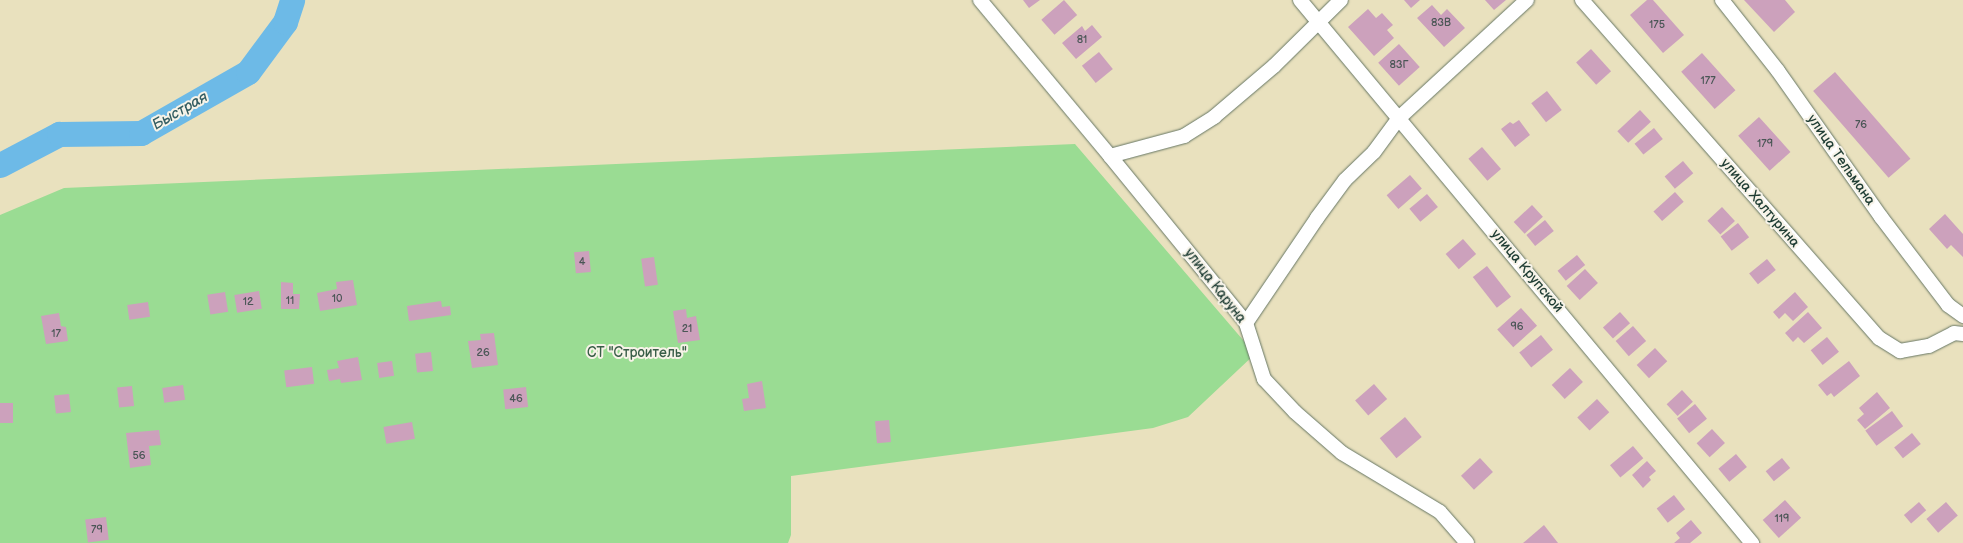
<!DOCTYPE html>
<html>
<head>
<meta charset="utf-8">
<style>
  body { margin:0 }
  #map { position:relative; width:1963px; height:543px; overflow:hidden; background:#e9e1be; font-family:"Balsamiq Sans",sans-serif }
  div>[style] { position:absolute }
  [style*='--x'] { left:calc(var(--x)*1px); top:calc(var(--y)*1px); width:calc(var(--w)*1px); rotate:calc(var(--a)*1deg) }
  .green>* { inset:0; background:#9adc93 }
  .river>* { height:25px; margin:-12.5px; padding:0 12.5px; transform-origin:12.5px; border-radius:12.5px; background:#6dbae7 }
  .building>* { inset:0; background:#cca1bc; transform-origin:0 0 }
  .roads { filter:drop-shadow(0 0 1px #667664) drop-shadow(0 0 1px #667664) }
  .street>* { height:14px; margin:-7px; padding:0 7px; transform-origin:7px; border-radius:7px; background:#fff }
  span { translate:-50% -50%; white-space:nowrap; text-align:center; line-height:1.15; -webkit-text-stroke:4px #f7f3e8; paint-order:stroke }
  .number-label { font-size:11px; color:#4a5656 }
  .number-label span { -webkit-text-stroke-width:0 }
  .street-label { font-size:14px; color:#1f3d34 }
  .park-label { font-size:14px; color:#385d47 }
  .water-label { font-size:15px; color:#325c61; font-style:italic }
</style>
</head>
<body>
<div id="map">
  <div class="green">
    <div style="clip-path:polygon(1075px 144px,1255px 354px,1188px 417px,1153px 428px,791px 476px,791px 535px,788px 543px,0 543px,0 215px,64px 188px)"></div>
  </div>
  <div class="river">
    <div style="--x:0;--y:165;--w:67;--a:-27.7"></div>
    <div style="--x:59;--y:134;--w:82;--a:-0.7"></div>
    <div style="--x:141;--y:133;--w:123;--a:-29.7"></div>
    <div style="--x:248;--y:72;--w:62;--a:-53.5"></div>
    <div style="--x:285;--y:22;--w:23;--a:-72"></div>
  </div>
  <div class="building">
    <div style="clip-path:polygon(1023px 0,1040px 0,1029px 8px)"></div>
    <div style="left:1064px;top:0;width:20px;height:30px;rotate:49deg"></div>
    <div style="clip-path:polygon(1404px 0,1420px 0,1411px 8px)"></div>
    <div style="clip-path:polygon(1485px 0,1506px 0,1494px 10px)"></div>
    <div style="clip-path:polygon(1647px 0,1653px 0,1684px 35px,1663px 53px,1630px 15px)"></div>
    <div style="clip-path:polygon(1744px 0,1785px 0,1795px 12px,1774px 32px)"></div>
    <div style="clip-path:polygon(1432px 5px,1441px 15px,1447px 9px,1465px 28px,1444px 47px,1417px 18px)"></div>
    <div style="clip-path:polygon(1368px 9px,1376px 18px,1382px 13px,1393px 25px,1387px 30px,1394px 38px,1374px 56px,1348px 27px)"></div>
    <div style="clip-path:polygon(1092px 25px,1102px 37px,1076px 59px,1062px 43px,1082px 26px,1085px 31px)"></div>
    <div style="left:1399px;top:44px;width:31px;height:28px;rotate:48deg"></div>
    <div style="left:1591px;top:49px;width:30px;height:20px;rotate:48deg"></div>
    <div style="left:1099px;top:52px;width:22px;height:22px;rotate:51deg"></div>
    <div style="left:1702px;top:53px;width:50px;height:28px;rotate:48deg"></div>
    <div style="left:1835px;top:72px;width:115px;height:29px;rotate:49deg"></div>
    <div style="left:1547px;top:91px;width:24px;height:20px;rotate:52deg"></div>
    <div style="left:1640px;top:110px;width:16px;height:31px;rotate:47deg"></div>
    <div style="left:1759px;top:117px;width:47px;height:28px;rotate:48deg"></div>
    <div style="clip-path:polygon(1519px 120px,1530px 135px,1515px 147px,1501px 129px,1510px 122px,1513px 124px)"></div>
    <div style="left:1654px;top:128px;width:14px;height:25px;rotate:51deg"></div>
    <div style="left:1482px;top:147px;width:29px;height:18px;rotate:49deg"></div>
    <div style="left:1683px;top:161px;width:16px;height:24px;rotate:50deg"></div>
    <div style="left:1410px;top:175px;width:18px;height:31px;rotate:49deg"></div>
    <div style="left:1675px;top:192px;width:13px;height:29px;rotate:48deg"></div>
    <div style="left:1427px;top:194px;width:17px;height:23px;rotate:50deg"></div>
    <div style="left:1532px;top:205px;width:16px;height:25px;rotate:47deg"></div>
    <div style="left:1722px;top:207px;width:19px;height:20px;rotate:47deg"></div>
    <div style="clip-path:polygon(1945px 214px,1963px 234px,1963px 257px,1951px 245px,1947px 249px,1929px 229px)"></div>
    <div style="left:1545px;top:220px;width:14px;height:24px;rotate:51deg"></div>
    <div style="left:1738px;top:223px;width:18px;height:22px;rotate:52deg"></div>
    <div style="left:1463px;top:239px;width:20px;height:23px;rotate:49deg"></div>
    <div style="left:589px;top:251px;width:21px;height:15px;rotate:85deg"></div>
    <div style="left:1577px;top:255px;width:13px;height:25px;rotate:51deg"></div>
    <div style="left:654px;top:257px;width:28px;height:13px;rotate:82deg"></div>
    <div style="left:1767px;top:259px;width:14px;height:23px;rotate:51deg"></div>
    <div style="left:1487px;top:266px;width:39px;height:18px;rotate:52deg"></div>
    <div style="left:1585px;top:269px;width:19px;height:25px;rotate:47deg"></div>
    <div style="clip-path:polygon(353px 280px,357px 305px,320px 311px,317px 293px,337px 289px,336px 282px)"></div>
    <div style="clip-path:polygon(281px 282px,293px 283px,293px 294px,300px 294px,299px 309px,281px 309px)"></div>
    <div style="left:259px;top:291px;width:18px;height:25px;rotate:81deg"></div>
    <div style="left:225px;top:292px;width:20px;height:18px;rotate:81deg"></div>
    <div style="clip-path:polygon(1795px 292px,1808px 307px,1793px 321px,1785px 313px,1779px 319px,1773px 312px)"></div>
    <div style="clip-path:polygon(441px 301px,442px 307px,450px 306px,451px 315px,409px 321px,407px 306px)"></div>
    <div style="left:148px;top:302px;width:15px;height:21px;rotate:82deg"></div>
    <div style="left:1521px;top:308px;width:24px;height:32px;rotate:48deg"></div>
    <div style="clip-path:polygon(686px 309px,687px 318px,696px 316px,700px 340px,678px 343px,673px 311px)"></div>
    <div style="left:1620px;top:312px;width:15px;height:23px;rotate:48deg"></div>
    <div style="clip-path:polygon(1808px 312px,1822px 328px,1804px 343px,1798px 337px,1793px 342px,1785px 333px)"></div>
    <div style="clip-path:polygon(59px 313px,61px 326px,66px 327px,68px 341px,46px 344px,41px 316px)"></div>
    <div style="left:1633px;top:326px;width:20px;height:23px;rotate:49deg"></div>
    <div style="clip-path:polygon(494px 333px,498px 365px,472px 368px,468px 341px,481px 340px,480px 334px)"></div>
    <div style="left:1541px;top:335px;width:19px;height:28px;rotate:51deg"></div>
    <div style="left:1827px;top:337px;width:19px;height:21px;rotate:51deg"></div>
    <div style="left:1655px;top:348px;width:18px;height:25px;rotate:47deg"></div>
    <div style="left:431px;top:352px;width:19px;height:16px;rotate:84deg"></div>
    <div style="clip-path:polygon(358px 357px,362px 380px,341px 383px,340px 379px,329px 381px,327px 370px,339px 368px,337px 361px)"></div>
    <div style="left:392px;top:361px;width:15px;height:15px;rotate:82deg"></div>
    <div style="clip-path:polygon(1849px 361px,1860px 376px,1834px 397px,1831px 393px,1827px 396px,1818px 385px)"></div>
    <div style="left:312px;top:367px;width:17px;height:28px;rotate:83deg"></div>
    <div style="left:1570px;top:368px;width:19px;height:25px;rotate:47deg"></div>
    <div style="clip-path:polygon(762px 381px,766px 408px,744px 411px,742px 399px,749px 398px,747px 384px)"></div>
    <div style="left:1374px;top:384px;width:20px;height:25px;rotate:49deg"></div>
    <div style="left:183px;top:385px;width:15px;height:21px;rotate:82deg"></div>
    <div style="left:132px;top:386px;width:20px;height:15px;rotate:84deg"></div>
    <div style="left:526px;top:387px;width:20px;height:23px;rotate:84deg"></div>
    <div style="left:1682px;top:390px;width:16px;height:21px;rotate:47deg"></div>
    <div style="clip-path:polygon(1877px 392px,1890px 408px,1865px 429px,1857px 420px,1864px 414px,1859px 408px)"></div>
    <div style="left:69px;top:394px;width:18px;height:15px;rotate:84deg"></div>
    <div style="left:1597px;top:399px;width:18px;height:27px;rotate:47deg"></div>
    <div style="left:0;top:403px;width:13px;height:20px"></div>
    <div style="left:1695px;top:404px;width:19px;height:23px;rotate:51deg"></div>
    <div style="left:1892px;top:411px;width:19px;height:33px;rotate:54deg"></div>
    <div style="left:1405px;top:417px;width:26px;height:33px;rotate:50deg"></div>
    <div style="left:889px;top:420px;width:22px;height:14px;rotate:85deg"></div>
    <div style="left:412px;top:422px;width:17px;height:29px;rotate:80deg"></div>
    <div style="left:1712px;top:429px;width:19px;height:21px;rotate:47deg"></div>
    <div style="clip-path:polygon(159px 430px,161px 445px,149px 446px,151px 465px,130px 468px,126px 433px)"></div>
    <div style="left:1912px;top:433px;width:14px;height:23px;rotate:51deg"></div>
    <div style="left:1633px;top:446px;width:16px;height:30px;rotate:50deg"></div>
    <div style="left:1736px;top:454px;width:17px;height:23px;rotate:50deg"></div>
    <div style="left:1480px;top:458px;width:19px;height:26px;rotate:47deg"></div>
    <div style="left:1782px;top:458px;width:13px;height:21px;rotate:51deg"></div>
    <div style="clip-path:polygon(1647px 461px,1656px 471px,1649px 477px,1651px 480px,1643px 488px,1632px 475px)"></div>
    <div style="left:1674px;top:495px;width:18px;height:22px;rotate:52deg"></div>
    <div style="left:1785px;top:500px;width:24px;height:30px;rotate:48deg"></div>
    <div style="left:1919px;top:502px;width:11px;height:20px;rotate:49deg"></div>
    <div style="left:1946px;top:502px;width:18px;height:26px;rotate:49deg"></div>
    <div style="left:106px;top:517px;width:23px;height:21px;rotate:83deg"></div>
    <div style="clip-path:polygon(1691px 520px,1702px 533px,1690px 543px,1674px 543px,1680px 538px,1676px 533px)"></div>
    <div style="clip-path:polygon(1544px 525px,1558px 543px,1523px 543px)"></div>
  </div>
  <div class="roads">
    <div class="street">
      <div style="--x:980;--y:0;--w:203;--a:50.2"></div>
      <div style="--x:1110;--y:156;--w:215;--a:50.8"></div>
      <div style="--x:1246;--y:323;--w:59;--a:72.2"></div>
      <div style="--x:1264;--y:379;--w:45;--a:46.8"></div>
      <div style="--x:1295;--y:412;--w:62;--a:41.1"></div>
      <div style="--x:1342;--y:453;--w:114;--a:31"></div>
      <div style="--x:1440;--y:512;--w:41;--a:48.9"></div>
      <div style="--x:1300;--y:0;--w:707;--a:50.23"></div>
      <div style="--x:1582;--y:0;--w:450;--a:48.7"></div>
      <div style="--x:1879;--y:338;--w:25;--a:32"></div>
      <div style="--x:1900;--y:351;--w:29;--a:-10"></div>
      <div style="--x:1929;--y:346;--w:28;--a:-27"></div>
      <div style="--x:1954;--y:333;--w:9;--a:6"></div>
      <div style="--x:1722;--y:0;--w:90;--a:51.7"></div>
      <div style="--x:1778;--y:71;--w:179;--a:54.8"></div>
      <div style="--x:1881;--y:217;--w:111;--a:52.7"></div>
      <div style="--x:1948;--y:305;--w:19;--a:36"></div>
      <div style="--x:1110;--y:156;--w:77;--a:-15.1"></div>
      <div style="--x:1184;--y:136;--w:36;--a:-32"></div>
      <div style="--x:1214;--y:117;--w:79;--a:-40.4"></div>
      <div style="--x:1274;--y:66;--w:94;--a:-44.6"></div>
      <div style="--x:1246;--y:323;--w:127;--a:-55.9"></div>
      <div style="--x:1317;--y:218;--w:47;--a:-53.6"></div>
      <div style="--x:1345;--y:180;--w:40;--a:-44"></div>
      <div style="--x:1374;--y:152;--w:42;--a:-53.7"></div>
      <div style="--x:1399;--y:118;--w:174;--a:-42.7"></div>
    </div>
  </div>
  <div class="number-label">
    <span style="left:1441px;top:23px">83В</span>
    <span style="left:1657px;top:25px">175</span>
    <span style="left:1082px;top:40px">81</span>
    <span style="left:1399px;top:65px">83Г</span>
    <span style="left:1708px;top:81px">177</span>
    <span style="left:1861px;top:125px">76</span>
    <span style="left:1765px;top:144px">179</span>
    <span style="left:582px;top:262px">4</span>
    <span style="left:337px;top:299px">10</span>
    <span style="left:290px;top:301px">11</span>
    <span style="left:248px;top:302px">12</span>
    <span style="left:1517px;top:327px">96</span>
    <span style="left:687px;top:329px">21</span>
    <span style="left:56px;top:334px">17</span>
    <span style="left:483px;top:353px">26</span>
    <span style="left:516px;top:399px">46</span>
    <span style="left:139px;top:456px">56</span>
    <span style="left:1782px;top:519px">119</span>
    <span style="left:97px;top:530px">79</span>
  </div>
  <div class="street-label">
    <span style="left:1841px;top:160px;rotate:55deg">улица Тельмана</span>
    <span style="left:1760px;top:203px;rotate:49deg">улица Халтурина</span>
    <span style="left:1527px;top:271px;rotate:50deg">улица Крупской</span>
    <span style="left:1215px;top:286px;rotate:52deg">улица Каруна</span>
  </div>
  <div class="park-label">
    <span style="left:637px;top:353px">СТ "Строитель"</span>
  </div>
  <div class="water-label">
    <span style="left:180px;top:111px;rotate:-30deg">Быстрая</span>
  </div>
</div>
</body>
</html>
